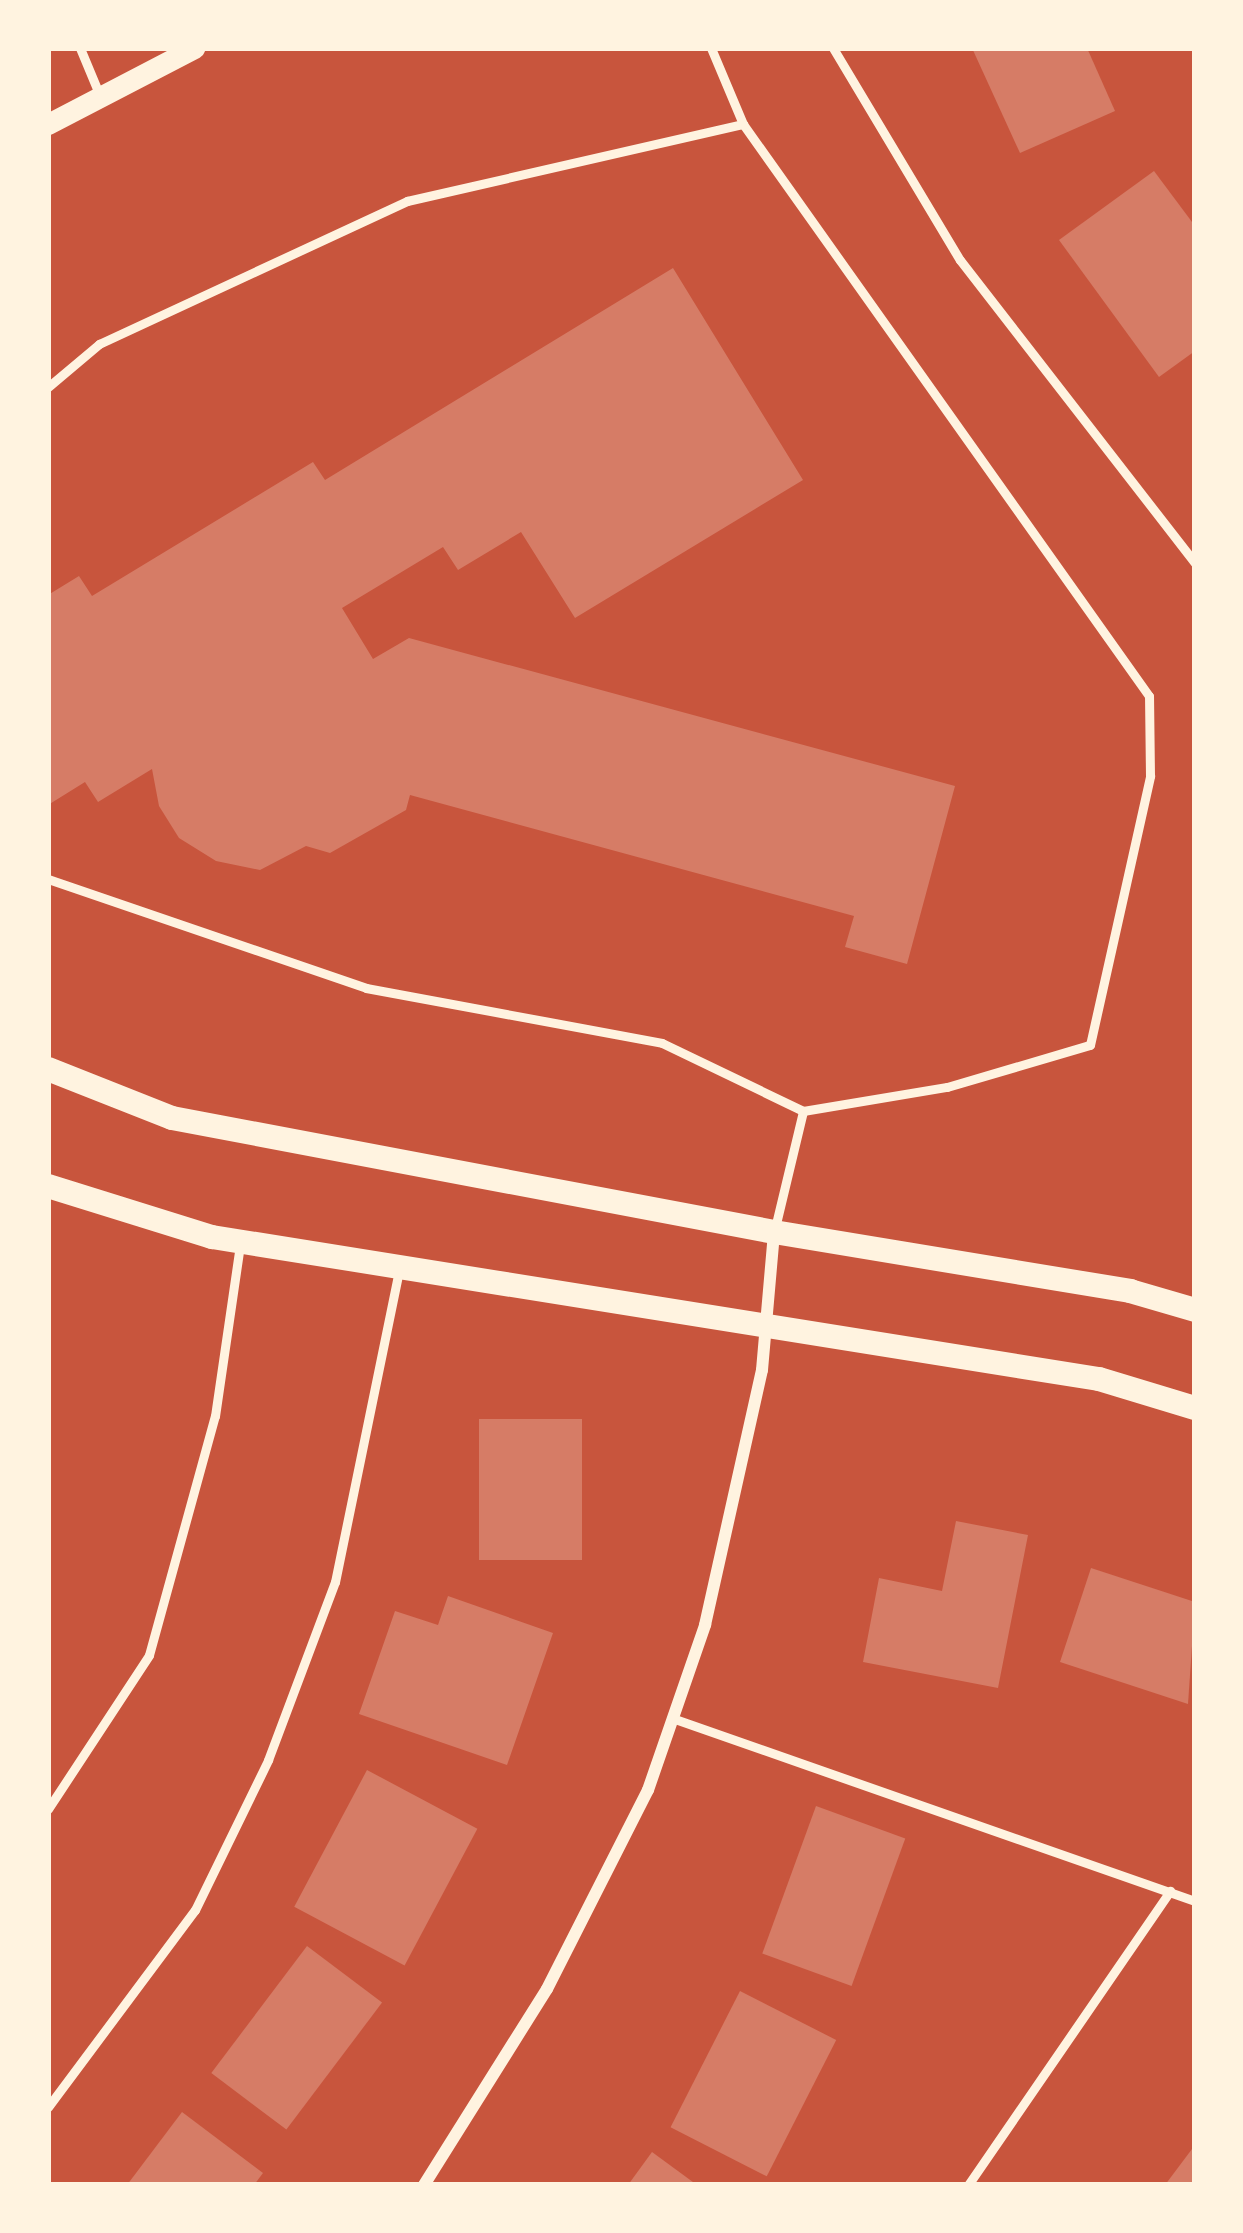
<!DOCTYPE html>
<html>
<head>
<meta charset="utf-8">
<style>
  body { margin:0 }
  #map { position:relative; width:1243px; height:2233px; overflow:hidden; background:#c8553d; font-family:"Varela Round",sans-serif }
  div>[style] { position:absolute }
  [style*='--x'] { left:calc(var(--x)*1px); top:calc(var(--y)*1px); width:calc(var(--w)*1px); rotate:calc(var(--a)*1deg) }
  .building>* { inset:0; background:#d67c66; transform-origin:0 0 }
  .service>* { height:9px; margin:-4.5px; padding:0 4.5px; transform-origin:4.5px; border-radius:4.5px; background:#fff3e0 }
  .minor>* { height:12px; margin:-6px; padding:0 6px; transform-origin:6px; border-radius:6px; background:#fff3e0 }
  .tertiary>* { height:21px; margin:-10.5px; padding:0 10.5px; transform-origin:10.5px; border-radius:10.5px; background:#fff3e0 }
  .secondary>* { height:24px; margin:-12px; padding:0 12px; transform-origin:12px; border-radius:12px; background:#fff3e0 }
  span { translate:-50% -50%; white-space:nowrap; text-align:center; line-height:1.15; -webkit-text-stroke:12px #fff3e0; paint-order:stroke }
  .frame { position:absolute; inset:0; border:51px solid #fff3e0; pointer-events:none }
</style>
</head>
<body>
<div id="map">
  <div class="building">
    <div style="clip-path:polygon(972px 48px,1087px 48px,1115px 111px,1020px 153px)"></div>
    <div style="clip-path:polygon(1154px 171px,1195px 226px,1195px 351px,1159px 377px,1059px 240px)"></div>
    <div style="clip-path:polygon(673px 268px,803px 480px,575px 618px,521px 532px,458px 570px,443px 547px,342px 608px,373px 659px,409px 638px,955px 786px,907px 964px,845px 947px,854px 916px,410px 795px,406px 810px,330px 853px,306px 846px,260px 870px,216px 861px,179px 838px,159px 806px,152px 769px,98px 802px,85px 782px,48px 805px,48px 595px,79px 576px,92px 596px,313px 462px,325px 480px)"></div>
    <div style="left:479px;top:1419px;width:103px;height:141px"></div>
    <div style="clip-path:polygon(956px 1521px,1028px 1535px,998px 1688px,863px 1662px,879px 1578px,942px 1591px)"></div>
    <div style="clip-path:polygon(1091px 1568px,1195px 1602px,1188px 1704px,1060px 1662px)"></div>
    <div style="clip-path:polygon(448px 1596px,553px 1633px,507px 1765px,359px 1714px,395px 1611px,438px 1625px)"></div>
    <div style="left:367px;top:1770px;width:125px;height:155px;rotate:28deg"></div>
    <div style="left:816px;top:1806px;width:95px;height:157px;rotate:20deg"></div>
    <div style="left:307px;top:1946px;width:94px;height:159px;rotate:37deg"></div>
    <div style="left:740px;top:1991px;width:108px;height:153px;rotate:27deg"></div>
    <div style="clip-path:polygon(182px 2112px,263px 2173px,254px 2185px,127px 2185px)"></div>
    <div style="clip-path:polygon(1195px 2145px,1195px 2185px,1165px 2185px)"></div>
    <div style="clip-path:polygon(652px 2152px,697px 2185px,628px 2185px)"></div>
  </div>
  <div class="service">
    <div style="--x:80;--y:48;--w:52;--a:67.4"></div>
    <div style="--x:833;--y:48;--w:247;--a:59.1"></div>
    <div style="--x:960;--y:260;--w:383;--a:52.2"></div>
    <div style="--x:48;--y:387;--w:67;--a:-40.1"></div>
    <div style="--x:99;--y:344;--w:340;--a:-24.9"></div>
    <div style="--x:407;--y:201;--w:345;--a:-12.9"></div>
    <div style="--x:48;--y:879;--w:336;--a:18.9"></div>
    <div style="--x:366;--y:988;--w:301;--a:10.5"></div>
    <div style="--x:662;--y:1043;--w:157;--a:25.7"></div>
    <div style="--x:803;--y:1111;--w:146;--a:-9.5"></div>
    <div style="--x:947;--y:1087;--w:149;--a:-16.4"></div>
    <div style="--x:1090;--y:1045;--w:276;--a:-77.4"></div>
    <div style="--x:1150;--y:776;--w:80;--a:-90.7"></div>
    <div style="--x:1149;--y:696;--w:701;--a:-125.37"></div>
    <div style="--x:743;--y:124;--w:82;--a:-112.8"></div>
    <div style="--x:775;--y:1228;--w:120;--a:-76.5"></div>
    <div style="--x:672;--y:1718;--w:554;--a:19.29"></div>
    <div style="--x:48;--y:1809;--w:184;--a:-56.7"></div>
    <div style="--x:149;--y:1655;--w:248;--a:-74.6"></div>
    <div style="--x:215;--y:1416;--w:174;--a:-81.7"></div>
    <div style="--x:48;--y:2107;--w:246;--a:-53.3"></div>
    <div style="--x:195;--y:1910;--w:167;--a:-64"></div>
    <div style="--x:268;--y:1760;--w:190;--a:-69.4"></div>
    <div style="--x:335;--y:1582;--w:319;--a:-78.4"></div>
    <div style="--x:968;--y:2185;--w:357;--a:-55.5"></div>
  </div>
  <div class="minor">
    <div style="--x:424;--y:2185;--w:231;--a:-57.9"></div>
    <div style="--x:547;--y:1989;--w:223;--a:-63.1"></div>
    <div style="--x:648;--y:1790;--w:175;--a:-70.9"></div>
    <div style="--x:705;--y:1625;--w:261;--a:-77.4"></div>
    <div style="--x:762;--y:1370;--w:139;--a:-85"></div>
  </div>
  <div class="tertiary">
    <div style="--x:48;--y:124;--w:165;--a:-27.5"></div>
  </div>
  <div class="secondary">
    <div style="--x:48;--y:1069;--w:133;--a:21.6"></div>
    <div style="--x:172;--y:1118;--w:613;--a:10.72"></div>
    <div style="--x:774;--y:1232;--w:361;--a:9.4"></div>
    <div style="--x:1130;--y:1291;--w:68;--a:16.3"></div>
    <div style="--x:48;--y:1186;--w:172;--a:17.3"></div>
    <div style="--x:212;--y:1237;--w:898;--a:9.1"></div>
    <div style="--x:1099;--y:1379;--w:100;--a:16.8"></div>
  </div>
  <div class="frame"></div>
</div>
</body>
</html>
